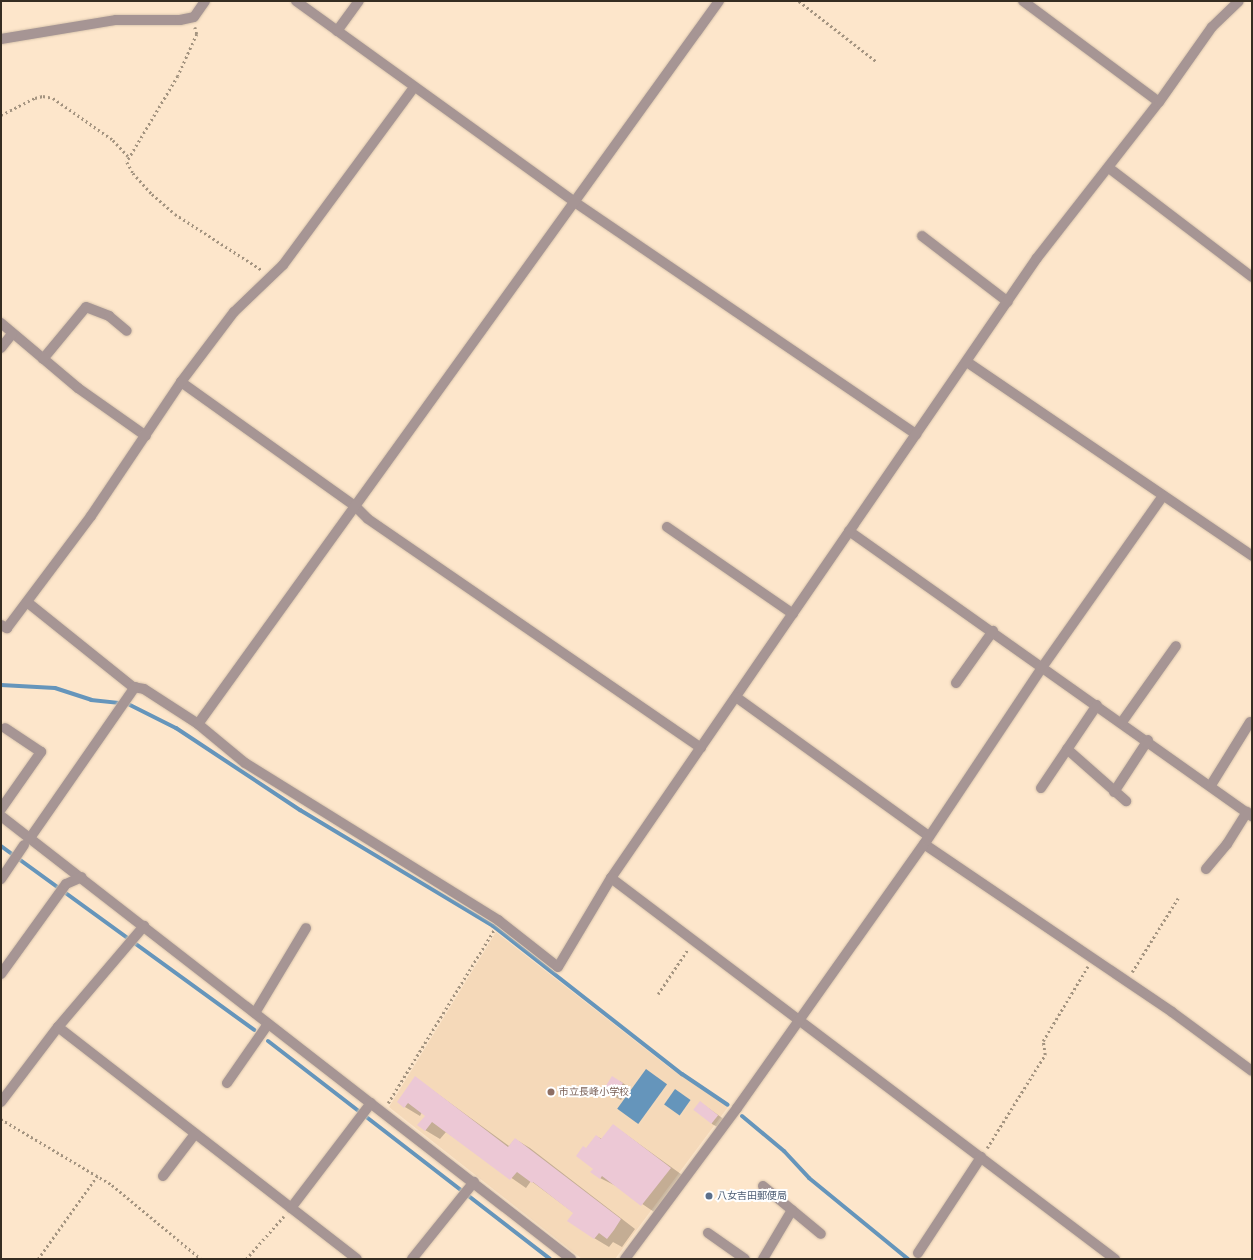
<!DOCTYPE html>
<html>
<head>
<meta charset="utf-8">
<style>
  body { margin:0 }
  #map { position:relative; width:1253px; height:1260px; overflow:hidden; background:#fde6cb; font-family:"Source Serif 4","Noto Sans JP",serif }
  div>[style] { position:absolute }
  [style*='--x'] { left:calc(var(--x)*1px); top:calc(var(--y)*1px); width:calc(var(--w)*1px); rotate:calc(var(--a)*1deg) }
  .built>* { inset:0; background:#f5d9b9 }
  .water>* { inset:0; background:#6595bb; transform-origin:0 0 }
  .shadow>* { inset:0; background:#0003 }
  .stream>* { height:4px; margin:-2px; padding:0 2px; transform-origin:2px; border-radius:2px; background:#6595bb }
  .building>* { inset:0; background:#ecc8d5; transform-origin:0 0 }
  .path>* { height:2.5px; margin-top:-1.25px; transform-origin:0; background:repeating-linear-gradient(90deg,#a49480 0 2px,transparent 0 5px) }
  .roads { filter:drop-shadow(0 0 1px #d9c5ad) drop-shadow(0 0 1px #d9c5ad) }
  .minor>* { height:10px; margin:-5px; padding:0 5px; transform-origin:5px; border-radius:5px; background:#a69594 }
  .dots>* { width:11px; height:11px; translate:-50% -50%; box-sizing:border-box; border:2px solid #fff; border-radius:50% }
  span { translate:-50% -50%; white-space:nowrap; text-align:center; line-height:1.15; -webkit-text-stroke:4px #fff; paint-order:stroke }
  .education-label { font-size:10px; color:#785e54 }
  .left { translate:0 -50%; text-align:left }
  .service-label { font-size:10px; color:#4e5e75 }
  .frame { position:absolute; inset:0; border:2px solid #352d22; pointer-events:none }
</style>
</head>
<body>
<div id="map">
  <div class="built">
    <div style="clip-path:polygon(496px 932px,670px 1068px,728px 1107px,615px 1259px,582px 1259px,389px 1107px)"></div>
  </div>
  <div class="water">
    <div style="left:646px;top:1069px;width:26px;height:49px;rotate:36deg"></div>
    <div style="left:675px;top:1089px;width:19px;height:19px;rotate:35deg"></div>
  </div>
  <div class="shadow">
    <div style="clip-path:polygon(416px 1078px,509px 1146px,515px 1139px,530px 1148px,635px 1229px,622px 1247px,613px 1242px,609px 1247px,594px 1238px,574px 1213px,531px 1181px,526px 1188px,446px 1132px,440px 1139px,425px 1130px,426px 1115px,422px 1112px,420px 1116px,405px 1107px)"></div>
    <div style="clip-path:polygon(620px 1081px,630px 1088px,621px 1100px,613px 1096px)"></div>
    <div style="clip-path:polygon(700px 1102px,725px 1120px,719px 1128px,712px 1124px)"></div>
    <div style="clip-path:polygon(613px 1125px,685px 1177px,657px 1214px,616px 1186px,600px 1178px,594px 1169px,586px 1149px,596px 1136px,602px 1139px)"></div>
  </div>
  <div class="stream">
    <div style="--x:1;--y:685;--w:54;--a:3.2"></div>
    <div style="--x:55;--y:688;--w:38;--a:18"></div>
    <div style="--x:91;--y:700;--w:37;--a:6"></div>
    <div style="--x:128;--y:704;--w:54;--a:26.6"></div>
    <div style="--x:176;--y:728;--w:149;--a:33.5"></div>
    <div style="--x:300;--y:810;--w:225;--a:31"></div>
    <div style="--x:493;--y:926;--w:240;--a:38.1"></div>
    <div style="--x:682;--y:1074;--w:55;--a:34"></div>
    <div style="--x:1;--y:846;--w:313;--a:36"></div>
    <div style="--x:268;--y:1041;--w:356;--a:37.7"></div>
    <div style="--x:742;--y:1116;--w:55;--a:39.8"></div>
    <div style="--x:784;--y:1151;--w:37;--a:47"></div>
    <div style="--x:809;--y:1178;--w:128;--a:39.3"></div>
  </div>
  <div class="building">
    <div style="clip-path:polygon(415px 1076px,508px 1147px,515px 1138px,621px 1219px,614px 1230px,607px 1239px,599px 1233px,594px 1239px,567px 1221px,573px 1213px,533px 1182px,532px 1183px,517px 1172px,510px 1180px,432px 1122px,425px 1131px,417px 1125px,425px 1116px,408px 1103px,404px 1108px,397px 1102px)"></div>
    <div style="left:612px;top:1076px;width:13px;height:17px;rotate:32deg"></div>
    <div style="left:700px;top:1101px;width:23px;height:11px;rotate:38deg"></div>
    <div style="clip-path:polygon(613px 1124px,671px 1168px,641px 1206px,602px 1176px,600px 1179px,590px 1172px,593px 1169px,576px 1156px,583px 1146px,586px 1148px,596px 1135px,601px 1139px)"></div>
  </div>
  <div class="path">
    <div style="--x:799;--y:1;--w:99;--a:38"></div>
    <div style="--x:195;--y:27;--w:7;--a:74"></div>
    <div style="--x:197;--y:34;--w:46;--a:114.3"></div>
    <div style="--x:178;--y:76;--w:100;--a:120.7"></div>
    <div style="--x:127;--y:162;--w:13;--a:61"></div>
    <div style="--x:133;--y:173;--w:28;--a:48"></div>
    <div style="--x:152;--y:194;--w:30;--a:41"></div>
    <div style="--x:175;--y:214;--w:103;--a:32.8"></div>
    <div style="--x:1;--y:115;--w:38;--a:-27"></div>
    <div style="--x:35;--y:98;--w:8;--a:-14"></div>
    <div style="--x:43;--y:96;--w:10;--a:11"></div>
    <div style="--x:53;--y:98;--w:73;--a:35"></div>
    <div style="--x:113;--y:140;--w:22;--a:47"></div>
    <div style="--x:1132;--y:972;--w:87;--a:-58.1"></div>
    <div style="--x:658;--y:994;--w:54;--a:-56.3"></div>
    <div style="--x:388;--y:1103;--w:203;--a:-58.5"></div>
    <div style="--x:1;--y:1119;--w:129;--a:30.7"></div>
    <div style="--x:112;--y:1185;--w:116;--a:39.7"></div>
    <div style="--x:987;--y:1148;--w:110;--a:-58.1"></div>
    <div style="--x:1045;--y:1055;--w:14;--a:-98"></div>
    <div style="--x:1043;--y:1041;--w:87;--a:-59"></div>
    <div style="--x:38;--y:1259;--w:102;--a:-54.6"></div>
    <div style="--x:246;--y:1259;--w:57;--a:-48.5"></div>
  </div>
  <div class="roads">
    <div class="minor">
      <div style="--x:296;--y:1;--w:342;--a:35.8"></div>
      <div style="--x:573;--y:201;--w:415;--a:34.2"></div>
      <div style="--x:1023;--y:1;--w:169;--a:36.6"></div>
      <div style="--x:337;--y:31;--w:37;--a:-54"></div>
      <div style="--x:1;--y:39;--w:117;--a:-9.4"></div>
      <div style="--x:116;--y:20;--w:64;--a:0"></div>
      <div style="--x:180;--y:20;--w:14;--a:-12"></div>
      <div style="--x:194;--y:17;--w:19;--a:-55"></div>
      <div style="--x:1109;--y:168;--w:180;--a:37.3"></div>
      <div style="--x:922;--y:236;--w:108;--a:37.5"></div>
      <div style="--x:1;--y:323;--w:101;--a:40.2"></div>
      <div style="--x:78;--y:388;--w:83;--a:35.2"></div>
      <div style="--x:1;--y:348;--w:18;--a:-52"></div>
      <div style="--x:43;--y:359;--w:67;--a:-50.4"></div>
      <div style="--x:86;--y:307;--w:25;--a:21"></div>
      <div style="--x:109;--y:316;--w:23;--a:40"></div>
      <div style="--x:967;--y:362;--w:345;--a:34.2"></div>
      <div style="--x:181;--y:382;--w:214;--a:35.5"></div>
      <div style="--x:355;--y:506;--w:18;--a:45"></div>
      <div style="--x:368;--y:519;--w:404;--a:34.5"></div>
      <div style="--x:667;--y:527;--w:153;--a:34.6"></div>
      <div style="--x:849;--y:531;--w:494;--a:35.3"></div>
      <div style="--x:27;--y:602;--w:136;--a:38.7"></div>
      <div style="--x:133;--y:687;--w:11;--a:10"></div>
      <div style="--x:144;--y:689;--w:64;--a:32.9"></div>
      <div style="--x:198;--y:724;--w:61;--a:39.7"></div>
      <div style="--x:245;--y:763;--w:298;--a:31.8"></div>
      <div style="--x:498;--y:920;--w:76;--a:38.1"></div>
      <div style="--x:558;--y:967;--w:104;--a:-59.2"></div>
      <div style="--x:611;--y:878;--w:752;--a:-55.51"></div>
      <div style="--x:1037;--y:258;--w:198;--a:-52"></div>
      <div style="--x:1159;--y:102;--w:92;--a:-54.8"></div>
      <div style="--x:1212;--y:27;--w:37;--a:-44"></div>
      <div style="--x:1;--y:625;--w:7;--a:27"></div>
      <div style="--x:7;--y:628;--w:140;--a:-53.1"></div>
      <div style="--x:91;--y:516;--w:161;--a:-56.1"></div>
      <div style="--x:181;--y:382;--w:88;--a:-52.9"></div>
      <div style="--x:234;--y:312;--w:68;--a:-43.8"></div>
      <div style="--x:283;--y:265;--w:221;--a:-53.6"></div>
      <div style="--x:956;--y:683;--w:64;--a:-54.6"></div>
      <div style="--x:736;--y:697;--w:238;--a:35.8"></div>
      <div style="--x:1122;--y:722;--w:93;--a:-54.6"></div>
      <div style="--x:198;--y:724;--w:891;--a:-54.22"></div>
      <div style="--x:1067;--y:749;--w:79;--a:41.4"></div>
      <div style="--x:1211;--y:785;--w:74;--a:-58.2"></div>
      <div style="--x:1041;--y:788;--w:100;--a:-56"></div>
      <div style="--x:1114;--y:792;--w:62;--a:-56.8"></div>
      <div style="--x:1;--y:809;--w:70;--a:-54.9"></div>
      <div style="--x:41;--y:752;--w:43;--a:-146.3"></div>
      <div style="--x:1;--y:816;--w:722;--a:37.85"></div>
      <div style="--x:30;--y:838;--w:184;--a:-55.2"></div>
      <div style="--x:924;--y:844;--w:300;--a:34.1"></div>
      <div style="--x:1172;--y:1012;--w:99;--a:36.4"></div>
      <div style="--x:1206;--y:869;--w:33;--a:-50"></div>
      <div style="--x:1227;--y:844;--w:38;--a:-58"></div>
      <div style="--x:611;--y:878;--w:632;--a:37.09"></div>
      <div style="--x:1;--y:879;--w:41;--a:-55.9"></div>
      <div style="--x:1;--y:974;--w:111;--a:-54.2"></div>
      <div style="--x:66;--y:884;--w:17;--a:-24"></div>
      <div style="--x:255;--y:1013;--w:99;--a:-59"></div>
      <div style="--x:58;--y:1027;--w:378;--a:37.8"></div>
      <div style="--x:227;--y:1083;--w:72;--a:-55.2"></div>
      <div style="--x:1;--y:1102;--w:94;--a:-52.8"></div>
      <div style="--x:58;--y:1027;--w:133;--a:-49.6"></div>
      <div style="--x:163;--y:1176;--w:53;--a:-52.7"></div>
      <div style="--x:763;--y:1186;--w:75;--a:39.6"></div>
      <div style="--x:291;--y:1208;--w:132;--a:-52.7"></div>
      <div style="--x:708;--y:1233;--w:45;--a:35.1"></div>
      <div style="--x:918;--y:1253;--w:115;--a:-56.7"></div>
      <div style="--x:412;--y:1259;--w:99;--a:-51.2"></div>
      <div style="--x:625;--y:1259;--w:188;--a:-53.4"></div>
      <div style="--x:737;--y:1108;--w:329;--a:-54.7"></div>
      <div style="--x:927;--y:840;--w:209;--a:-56.3"></div>
      <div style="--x:1043;--y:666;--w:208;--a:-54.8"></div>
      <div style="--x:763;--y:1259;--w:57;--a:-59.4"></div>
    </div>
  </div>
  <div class="dots">
    <div style="left:551px;top:1092px;background:#8d6e63"></div>
    <div style="left:709px;top:1196px;background:#5c6f8a"></div>
  </div>
  <div class="education-label">
    <span class="left" style="left:559px;top:1092px">市立長峰小学校</span>
  </div>
  <div class="service-label">
    <span class="left" style="left:717px;top:1196px">八女吉田郵便局</span>
  </div>
  <div class="frame"></div>
</div>
</body>
</html>
